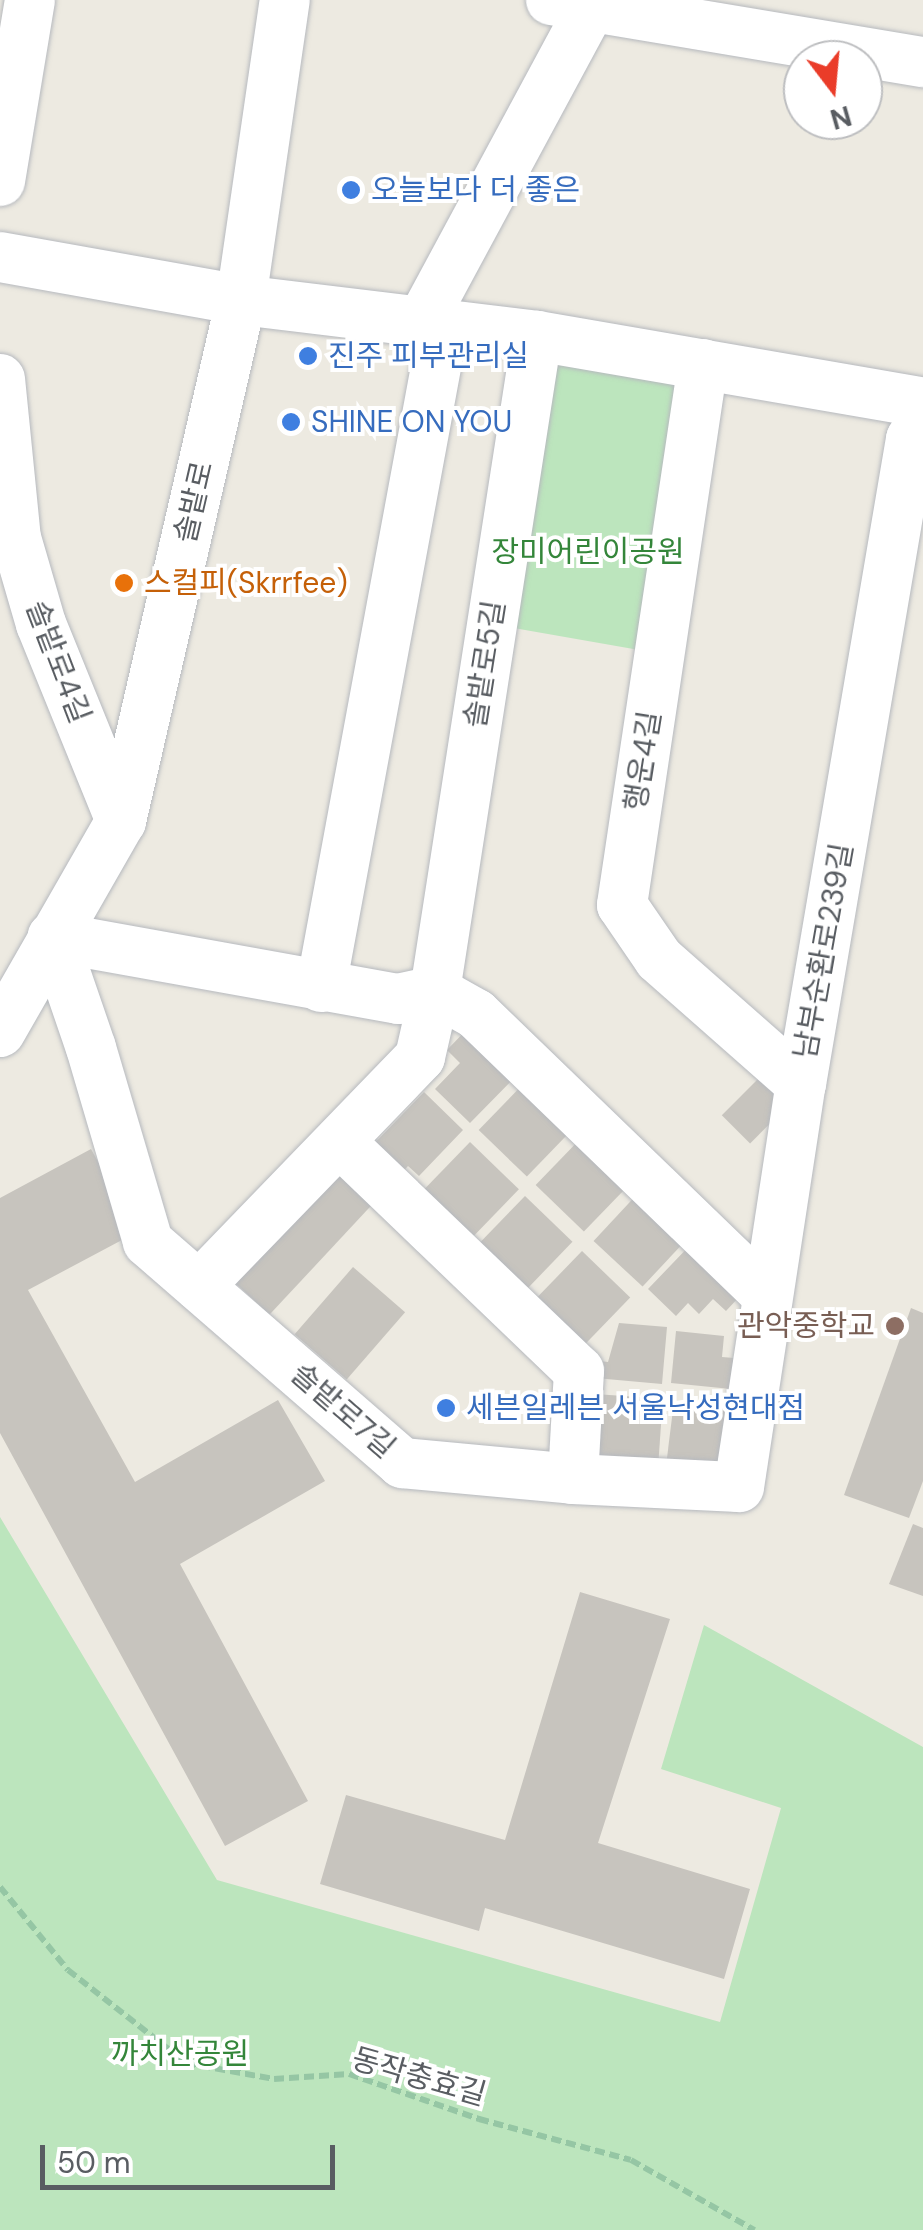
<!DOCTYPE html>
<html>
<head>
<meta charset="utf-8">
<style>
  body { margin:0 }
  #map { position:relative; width:923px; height:2230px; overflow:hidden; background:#edeae1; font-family:"DM Sans","Noto Sans KR",sans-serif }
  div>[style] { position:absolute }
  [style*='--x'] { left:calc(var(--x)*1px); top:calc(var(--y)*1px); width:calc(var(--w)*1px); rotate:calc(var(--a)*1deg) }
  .green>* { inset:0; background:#bce5bd; transform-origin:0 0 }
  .building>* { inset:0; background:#c7c4be; transform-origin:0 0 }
  .path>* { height:6px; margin-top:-3px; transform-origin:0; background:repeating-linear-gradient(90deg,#95c6a4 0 10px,transparent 0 15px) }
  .roads { filter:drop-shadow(0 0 2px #b6b9be) drop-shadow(0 0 2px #b6b9be) }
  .minor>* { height:50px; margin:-25px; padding:0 25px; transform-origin:25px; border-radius:25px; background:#fff }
  .dots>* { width:28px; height:28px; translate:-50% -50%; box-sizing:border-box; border:5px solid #fff; border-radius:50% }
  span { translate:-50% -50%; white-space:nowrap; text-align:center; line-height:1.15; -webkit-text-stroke:8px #fff; paint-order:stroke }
  .shop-label { font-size:30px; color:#366cbe }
  .left { translate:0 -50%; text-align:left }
  .street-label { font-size:30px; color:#595d62 }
  .park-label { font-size:30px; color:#34863a }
  .food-label { font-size:30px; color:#c56008 }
  .education-label { font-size:30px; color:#785e54 }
  .right { translate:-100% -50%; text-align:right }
  .north { position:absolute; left:783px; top:40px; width:100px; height:100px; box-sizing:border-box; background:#fff; border:2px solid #bdbec0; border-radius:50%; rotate:164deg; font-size:28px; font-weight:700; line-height:40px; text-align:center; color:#595d62 }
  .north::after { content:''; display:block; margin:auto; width:35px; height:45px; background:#ea3c29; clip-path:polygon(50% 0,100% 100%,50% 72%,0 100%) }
  .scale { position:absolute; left:40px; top:2145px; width:295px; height:45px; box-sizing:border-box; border:5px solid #595d62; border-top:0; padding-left:12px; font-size:30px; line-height:35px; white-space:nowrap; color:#595d62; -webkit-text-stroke:8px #fff; paint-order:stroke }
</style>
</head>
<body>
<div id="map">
  <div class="green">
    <div style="left:544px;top:354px;width:148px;height:275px;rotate:10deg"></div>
    <div style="clip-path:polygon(0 1517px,217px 1880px,720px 2022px,781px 1808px,661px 1769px,704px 1625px,923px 1747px,923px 2230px,0 2230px)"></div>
  </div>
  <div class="building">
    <div style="clip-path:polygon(471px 1025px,520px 1072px,470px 1123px,435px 1089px,460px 1063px,447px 1050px)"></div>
    <div style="left:760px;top:1077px;width:40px;height:54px;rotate:45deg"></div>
    <div style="left:528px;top:1079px;width:67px;height:71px;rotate:44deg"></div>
    <div style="clip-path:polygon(424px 1092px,463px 1130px,419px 1176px,408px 1166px,395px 1180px,366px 1152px)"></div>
    <div style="left:585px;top:1134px;width:67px;height:71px;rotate:44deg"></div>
    <div style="left:470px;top:1142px;width:68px;height:71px;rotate:44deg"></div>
    <div style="clip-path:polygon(91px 1149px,137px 1232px,28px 1290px,135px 1482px,278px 1400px,325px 1481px,180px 1564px,308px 1801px,225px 1846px,0 1433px,0 1198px)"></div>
    <div style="left:339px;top:1161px;width:54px;height:160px;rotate:43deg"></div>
    <div style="left:642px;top:1189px;width:67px;height:71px;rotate:43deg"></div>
    <div style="left:525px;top:1196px;width:66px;height:71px;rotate:44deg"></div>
    <div style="clip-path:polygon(695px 1240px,740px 1296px,726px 1311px,713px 1299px,699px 1314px,688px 1303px,676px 1316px,648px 1289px)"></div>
    <div style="left:582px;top:1251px;width:67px;height:72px;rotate:44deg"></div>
    <div style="left:353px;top:1267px;width:69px;height:89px;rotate:41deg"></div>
    <div style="clip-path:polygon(911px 1308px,923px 1313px,923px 1481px,909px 1518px,844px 1495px)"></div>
    <div style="clip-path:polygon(619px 1323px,667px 1327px,662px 1384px,595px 1378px,600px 1361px,608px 1362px)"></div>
    <div style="clip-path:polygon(676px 1331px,724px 1336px,722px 1357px,734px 1358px,731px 1389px,671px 1383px)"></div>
    <div style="left:595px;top:1394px;width:68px;height:69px;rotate:4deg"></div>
    <div style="left:674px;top:1401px;width:55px;height:64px;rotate:7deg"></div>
    <div style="clip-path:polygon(913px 1524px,923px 1528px,923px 1596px,889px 1584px)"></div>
    <div style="clip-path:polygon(580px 1592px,670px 1619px,598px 1843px,750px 1889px,724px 1979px,485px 1908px,479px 1931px,320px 1884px,346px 1795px,505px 1840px)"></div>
  </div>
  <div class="path">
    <div style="--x:0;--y:1887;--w:107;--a:50.7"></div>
    <div style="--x:68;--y:1970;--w:150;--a:38.2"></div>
    <div style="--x:186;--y:2063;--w:89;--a:10.3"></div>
    <div style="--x:274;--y:2079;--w:75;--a:-3.8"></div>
    <div style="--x:349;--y:2074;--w:138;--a:19.1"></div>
    <div style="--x:479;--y:2119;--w:157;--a:15.1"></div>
    <div style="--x:631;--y:2160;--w:142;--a:29.6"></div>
  </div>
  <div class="roads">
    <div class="minor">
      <div style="--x:551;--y:0;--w:377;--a:9.5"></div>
      <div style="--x:0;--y:181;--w:183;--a:-80.6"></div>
      <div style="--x:0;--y:257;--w:245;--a:10.1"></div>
      <div style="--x:241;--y:300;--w:298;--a:6.9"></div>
      <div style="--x:537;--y:336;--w:392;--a:9.8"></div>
      <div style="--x:422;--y:321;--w:365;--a:-61.7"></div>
      <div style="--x:537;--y:336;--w:663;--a:98.85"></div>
      <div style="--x:435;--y:991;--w:47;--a:29.3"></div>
      <div style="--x:476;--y:1014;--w:405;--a:44"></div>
      <div style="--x:703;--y:364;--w:547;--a:98.52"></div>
      <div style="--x:622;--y:905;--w:65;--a:55.6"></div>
      <div style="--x:659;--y:959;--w:189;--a:41.4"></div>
      <div style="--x:0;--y:379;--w:160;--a:84.3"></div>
      <div style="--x:16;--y:538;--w:90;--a:73.8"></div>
      <div style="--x:41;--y:624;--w:213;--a:67.9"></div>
      <div style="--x:321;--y:987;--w:674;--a:-79.49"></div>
      <div style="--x:0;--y:1032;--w:243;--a:-60.2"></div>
      <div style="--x:121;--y:821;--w:535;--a:-77.03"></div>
      <div style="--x:241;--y:300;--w:303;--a:-81.7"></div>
      <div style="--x:340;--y:1142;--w:331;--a:43.8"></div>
      <div style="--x:579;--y:1371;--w:108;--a:93.2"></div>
      <div style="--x:199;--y:1286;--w:318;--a:-46"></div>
      <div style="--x:420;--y:1057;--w:68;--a:-77.2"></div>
      <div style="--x:435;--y:991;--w:38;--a:168"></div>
      <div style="--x:398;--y:999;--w:351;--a:-169.8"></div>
      <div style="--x:53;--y:937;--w:117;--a:71.1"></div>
      <div style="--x:91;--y:1048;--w:202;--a:73.6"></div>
      <div style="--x:148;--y:1242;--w:337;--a:41"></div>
      <div style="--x:402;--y:1463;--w:172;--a:5.3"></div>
      <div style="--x:573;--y:1479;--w:166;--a:2.8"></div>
      <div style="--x:739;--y:1487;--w:408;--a:-81.3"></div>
      <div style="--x:801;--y:1084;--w:654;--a:-80.32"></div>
      <div style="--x:911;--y:439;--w:23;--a:-59"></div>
    </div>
  </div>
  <div class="dots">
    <div style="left:351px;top:190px;background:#3f7fe0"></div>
    <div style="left:308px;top:356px;background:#3f7fe0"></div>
    <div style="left:291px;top:422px;background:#3f7fe0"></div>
    <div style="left:124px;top:583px;background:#e8710a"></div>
    <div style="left:895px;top:1326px;background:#8d6e63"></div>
    <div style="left:446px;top:1408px;background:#3f7fe0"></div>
  </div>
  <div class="shop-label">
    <span class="left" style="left:371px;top:190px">오늘보다 더 좋은</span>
    <span class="left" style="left:328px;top:356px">진주 피부관리실</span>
    <span class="left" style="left:311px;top:422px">SHINE ON YOU</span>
    <span class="left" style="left:466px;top:1408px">세븐일레븐 서울낙성현대점</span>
  </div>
  <div class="street-label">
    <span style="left:194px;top:502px;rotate:-77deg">솔밭로</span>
    <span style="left:58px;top:662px;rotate:69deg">솔밭로4길</span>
    <span style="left:485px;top:664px;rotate:-81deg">솔밭로5길</span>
    <span style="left:643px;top:761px;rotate:-81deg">행운4길</span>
    <span style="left:824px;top:951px;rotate:-80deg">남부순환로239길</span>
    <span style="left:343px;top:1411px;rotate:41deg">솔밭로7길</span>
    <span style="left:419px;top:2077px;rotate:16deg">동작충효길</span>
  </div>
  <div class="park-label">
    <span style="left:588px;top:552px">장미어린이공원</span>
    <span style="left:180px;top:2054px">까치산공원</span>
  </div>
  <div class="food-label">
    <span class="left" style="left:144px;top:583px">스컬피(Skrrfee)</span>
  </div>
  <div class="education-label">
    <span class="right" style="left:875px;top:1326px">관악중학교</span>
  </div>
  <div class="north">N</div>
  <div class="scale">50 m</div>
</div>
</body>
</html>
